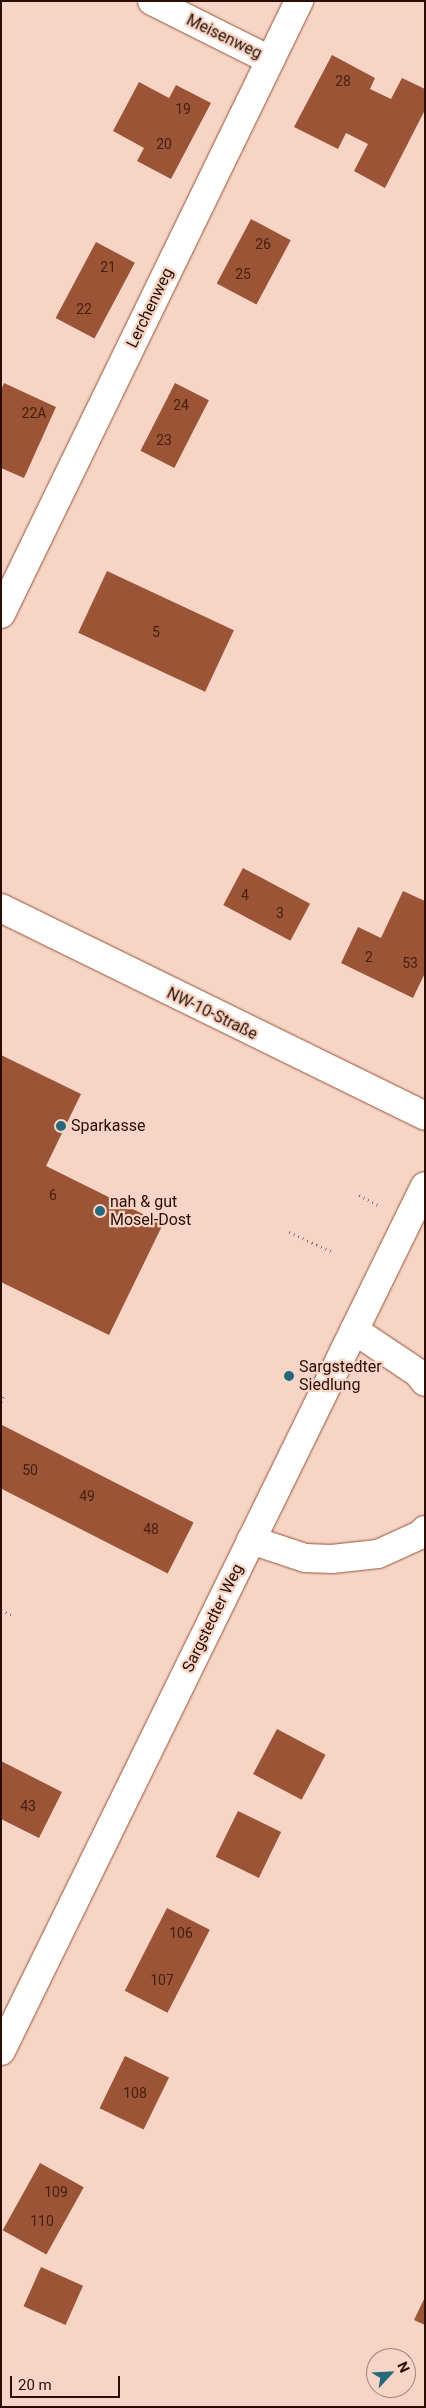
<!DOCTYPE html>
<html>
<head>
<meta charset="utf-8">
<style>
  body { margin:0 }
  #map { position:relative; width:426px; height:2408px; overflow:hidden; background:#f6d5c7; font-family:Roboto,sans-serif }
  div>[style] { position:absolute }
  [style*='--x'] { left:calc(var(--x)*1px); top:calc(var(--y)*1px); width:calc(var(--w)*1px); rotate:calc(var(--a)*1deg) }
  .building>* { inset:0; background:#9b5436; transform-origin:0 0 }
  .path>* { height:3px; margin-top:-1.5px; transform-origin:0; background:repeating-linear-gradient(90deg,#907165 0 1px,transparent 0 5px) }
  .roads { filter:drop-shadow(0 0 1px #985233) drop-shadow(0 0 1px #985233) }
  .minor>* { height:28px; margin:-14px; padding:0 14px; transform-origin:14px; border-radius:14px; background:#fff }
  .dots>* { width:14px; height:14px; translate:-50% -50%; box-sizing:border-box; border:2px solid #f6d5c7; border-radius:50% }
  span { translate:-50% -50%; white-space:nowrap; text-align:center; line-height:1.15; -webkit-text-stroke:4.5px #f6d5c7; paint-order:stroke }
  .number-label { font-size:14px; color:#462010 }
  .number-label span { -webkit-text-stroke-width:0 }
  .street-label { font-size:16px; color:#2a0e03 }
  .poi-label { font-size:16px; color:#2a0e03 }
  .left { translate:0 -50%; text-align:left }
  .frame { position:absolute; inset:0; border:2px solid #2a0e03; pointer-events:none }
  .north { position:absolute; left:366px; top:2348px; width:50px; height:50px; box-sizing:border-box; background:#f6d5c7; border:1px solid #a48579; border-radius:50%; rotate:65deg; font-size:14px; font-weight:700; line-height:20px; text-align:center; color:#2a0e03 }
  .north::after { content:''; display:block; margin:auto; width:18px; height:22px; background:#28687d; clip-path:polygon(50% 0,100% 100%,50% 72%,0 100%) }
  .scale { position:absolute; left:10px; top:2376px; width:110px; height:22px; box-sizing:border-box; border:2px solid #2a0e03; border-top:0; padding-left:6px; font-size:15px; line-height:18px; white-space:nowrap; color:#2a0e03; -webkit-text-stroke:4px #f6d5c7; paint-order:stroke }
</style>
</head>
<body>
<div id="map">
  <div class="building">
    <div style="clip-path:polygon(332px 55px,375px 78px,370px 89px,391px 99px,402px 78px,425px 89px,425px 110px,385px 188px,354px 171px,368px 144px,346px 133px,338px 149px,294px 127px)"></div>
    <div style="clip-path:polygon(139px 82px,169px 98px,176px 85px,211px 103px,171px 179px,137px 161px,144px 148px,113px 131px)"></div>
    <div style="left:251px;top:219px;width:45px;height:73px;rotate:28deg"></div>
    <div style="left:96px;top:242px;width:44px;height:86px;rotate:28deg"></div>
    <div style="clip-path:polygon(4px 383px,56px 407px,24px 478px,1px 468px,1px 390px)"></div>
    <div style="left:175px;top:383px;width:38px;height:76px;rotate:27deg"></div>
    <div style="left:107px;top:571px;width:140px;height:68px;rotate:25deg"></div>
    <div style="left:243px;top:868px;width:76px;height:42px;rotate:28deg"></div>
    <div style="clip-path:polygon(403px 891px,425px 901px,425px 973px,413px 998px,341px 963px,358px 927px,381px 938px)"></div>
    <div style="clip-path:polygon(1px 1055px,81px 1094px,46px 1166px,163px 1224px,109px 1335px,1px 1282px)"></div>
    <div style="left:2px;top:1425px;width:215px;height:57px;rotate:27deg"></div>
    <div style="left:277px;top:1729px;width:55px;height:51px;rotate:28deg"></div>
    <div style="clip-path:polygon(1px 1761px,62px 1792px,39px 1838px,1px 1819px)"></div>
    <div style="left:238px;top:1811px;width:48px;height:51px;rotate:26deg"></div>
    <div style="left:167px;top:1908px;width:48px;height:93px;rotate:27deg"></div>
    <div style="left:125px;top:2056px;width:49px;height:58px;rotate:26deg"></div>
    <div style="left:40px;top:2163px;width:50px;height:77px;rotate:29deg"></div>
    <div style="left:41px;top:2267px;width:46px;height:43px;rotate:24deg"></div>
    <div style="clip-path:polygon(425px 2297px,425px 2325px,414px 2320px)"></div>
  </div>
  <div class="path">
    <div style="--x:359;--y:1195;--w:24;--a:28"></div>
    <div style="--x:289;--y:1232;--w:48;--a:24.4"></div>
    <div style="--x:1;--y:1402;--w:7;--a:-63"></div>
    <div style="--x:1;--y:1610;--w:12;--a:24"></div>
  </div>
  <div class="roads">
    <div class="minor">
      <div style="--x:152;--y:1;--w:132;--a:26.6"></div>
      <div style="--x:1;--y:614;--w:682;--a:-64.07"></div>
      <div style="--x:1;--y:908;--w:472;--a:26.1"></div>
      <div style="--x:354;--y:1330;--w:77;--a:33.9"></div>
      <div style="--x:418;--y:1373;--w:11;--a:52"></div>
      <div style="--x:251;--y:1540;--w:57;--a:18.4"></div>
      <div style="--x:305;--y:1558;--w:27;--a:2"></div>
      <div style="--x:332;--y:1559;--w:46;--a:-6.2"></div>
      <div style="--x:378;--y:1554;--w:46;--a:-24.3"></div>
      <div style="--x:420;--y:1535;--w:7;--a:-45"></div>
      <div style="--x:1;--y:2051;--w:963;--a:-63.89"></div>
    </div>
  </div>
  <div class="dots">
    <div style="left:61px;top:1126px;background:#28687d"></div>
    <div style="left:100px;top:1211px;background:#28687d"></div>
    <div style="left:289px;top:1376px;background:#28687d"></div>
  </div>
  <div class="number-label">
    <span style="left:343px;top:81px">28</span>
    <span style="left:183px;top:109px">19</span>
    <span style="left:164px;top:144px">20</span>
    <span style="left:263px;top:244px">26</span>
    <span style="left:108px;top:267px">21</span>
    <span style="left:243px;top:274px">25</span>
    <span style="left:84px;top:309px">22</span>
    <span style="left:181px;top:405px">24</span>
    <span style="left:34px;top:413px">22A</span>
    <span style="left:164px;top:440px">23</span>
    <span style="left:156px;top:632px">5</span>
    <span style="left:245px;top:895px">4</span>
    <span style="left:280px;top:913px">3</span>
    <span style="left:369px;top:957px">2</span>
    <span style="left:410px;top:963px">53</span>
    <span style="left:53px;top:1195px">6</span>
    <span style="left:30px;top:1470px">50</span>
    <span style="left:87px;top:1496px">49</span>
    <span style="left:151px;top:1529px">48</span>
    <span style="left:28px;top:1806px">43</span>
    <span style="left:181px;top:1933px">106</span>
    <span style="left:162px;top:1980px">107</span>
    <span style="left:135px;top:2093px">108</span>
    <span style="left:56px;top:2192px">109</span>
    <span style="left:42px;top:2221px">110</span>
  </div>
  <div class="street-label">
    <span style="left:224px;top:37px;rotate:26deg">Meisenweg</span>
    <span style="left:150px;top:308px;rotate:-64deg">Lerchenweg</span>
    <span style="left:212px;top:1014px;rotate:26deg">NW-10-Straße</span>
    <span style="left:213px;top:1618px;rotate:-64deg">Sargstedter Weg</span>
  </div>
  <div class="poi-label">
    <span class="left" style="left:71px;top:1126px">Sparkasse</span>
    <span class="left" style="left:110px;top:1211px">nah &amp; gut<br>Mosel-Dost</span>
    <span class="left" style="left:299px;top:1376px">Sargstedter<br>Siedlung</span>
  </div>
  <div class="frame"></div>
  <div class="north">N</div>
  <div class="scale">20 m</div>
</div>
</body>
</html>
